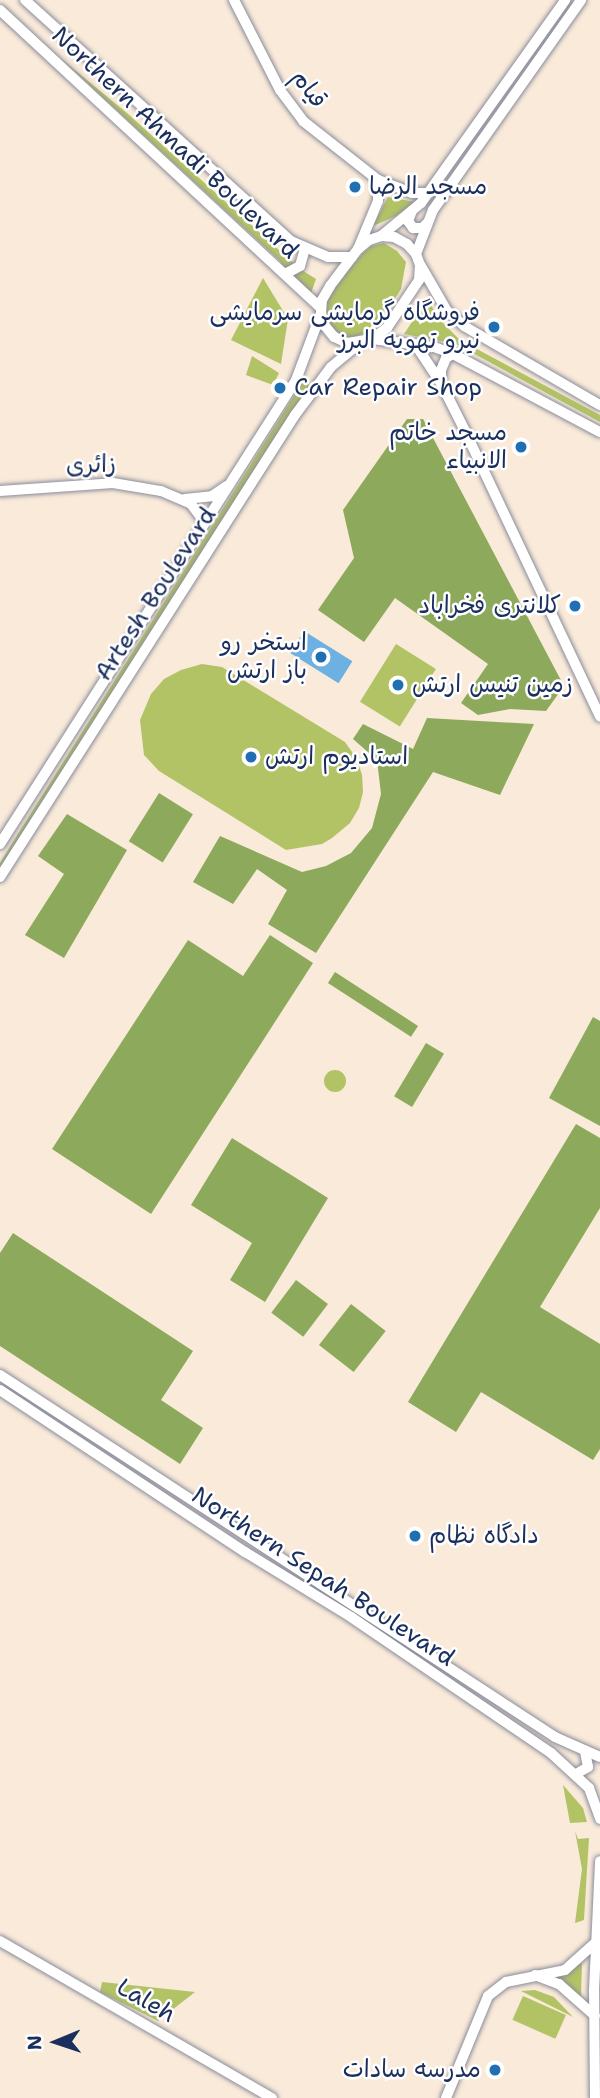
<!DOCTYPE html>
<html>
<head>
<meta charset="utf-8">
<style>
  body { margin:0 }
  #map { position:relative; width:600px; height:2098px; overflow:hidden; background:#f9ead9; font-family:"Shantell Sans","Playpen Sans Arabic",sans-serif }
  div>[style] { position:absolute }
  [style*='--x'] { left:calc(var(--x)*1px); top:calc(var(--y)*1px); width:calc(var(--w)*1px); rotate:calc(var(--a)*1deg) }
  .green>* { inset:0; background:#b2c366; transform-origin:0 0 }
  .round { border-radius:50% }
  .forest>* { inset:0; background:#8da95b; transform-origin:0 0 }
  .water>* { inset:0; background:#6db0e2; transform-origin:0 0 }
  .roads { filter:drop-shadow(0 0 2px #8a8c9c) drop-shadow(0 0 2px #8a8c9c) }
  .tertiary>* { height:10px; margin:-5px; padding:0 5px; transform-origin:5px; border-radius:5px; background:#fff }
  .secondary>* { height:10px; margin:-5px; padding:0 5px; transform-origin:5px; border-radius:5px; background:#fff }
  .dots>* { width:19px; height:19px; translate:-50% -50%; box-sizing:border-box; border:4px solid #fff; border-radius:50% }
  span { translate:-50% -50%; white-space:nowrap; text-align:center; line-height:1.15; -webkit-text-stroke:5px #fff; paint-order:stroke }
  .street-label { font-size:24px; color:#1b2f5e }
  .poi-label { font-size:24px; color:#1b2f5e }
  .left { translate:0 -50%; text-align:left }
  .right { translate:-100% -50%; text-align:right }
  .north { position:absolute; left:21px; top:2007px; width:70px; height:70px; -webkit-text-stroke:5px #fff; paint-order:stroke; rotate:268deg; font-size:19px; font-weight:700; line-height:28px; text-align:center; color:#1b2f5e }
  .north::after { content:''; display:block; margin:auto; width:24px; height:32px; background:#1b2f5e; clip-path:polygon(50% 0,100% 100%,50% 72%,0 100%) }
</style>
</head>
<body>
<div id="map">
  <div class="green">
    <div style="clip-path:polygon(59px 57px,127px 113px,300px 269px,316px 279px,310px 296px,279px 260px)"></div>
    <div style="clip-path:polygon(388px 197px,415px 202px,396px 216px,373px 226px)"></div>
    <div style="clip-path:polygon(384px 243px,397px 251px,406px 262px,401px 289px,393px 302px,365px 333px,351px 338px,344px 337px,328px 324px,326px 301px,333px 288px,362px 254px,371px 246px)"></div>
    <div style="clip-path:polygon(263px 278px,288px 319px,281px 364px,231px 340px)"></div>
    <div style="clip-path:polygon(427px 299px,441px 321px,460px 340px,600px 415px,600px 422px,456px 344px,404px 334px)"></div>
    <div style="clip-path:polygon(252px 356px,279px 373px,273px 385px,246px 375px)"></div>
    <div style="clip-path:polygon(304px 380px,310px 385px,0 870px,0 863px,16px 837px)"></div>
    <div style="left:396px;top:644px;width:47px;height:68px;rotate:32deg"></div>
    <div style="clip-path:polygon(202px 664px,222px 667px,345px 742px,357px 759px,362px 775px,363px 792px,359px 808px,350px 823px,332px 838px,322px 844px,286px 850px,159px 771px,144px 755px,140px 720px,151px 694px,164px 679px,181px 670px)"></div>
    <div class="round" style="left:324px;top:1070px;width:22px;height:22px"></div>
    <div style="clip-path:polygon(563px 1785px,583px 1808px,587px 1822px,570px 1823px)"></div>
    <div style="clip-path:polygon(575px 1831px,578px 1839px,589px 1838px,584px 1920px,575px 1923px,582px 1869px)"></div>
    <div style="clip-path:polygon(582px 1963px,581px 1996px,556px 1977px)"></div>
    <div style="clip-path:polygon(102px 1982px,195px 1992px,158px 2021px,100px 1992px)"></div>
    <div style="clip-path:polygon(535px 1990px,554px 1997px,573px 2017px,521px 1991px)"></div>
    <div style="left:523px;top:1996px;width:47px;height:26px;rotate:24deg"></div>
  </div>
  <div class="forest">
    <div style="clip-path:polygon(407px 419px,423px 419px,564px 686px,546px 711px,510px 709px,478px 715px,461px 703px,488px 664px,395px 598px,364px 642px,318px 610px,354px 558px,343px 510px)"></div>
    <div style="clip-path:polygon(427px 718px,534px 724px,500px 795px,433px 772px,316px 953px,268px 924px,287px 890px,257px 869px,233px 904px,193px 882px,220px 836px,302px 872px,326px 866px,351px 853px,372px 828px,381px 794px,377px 760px,353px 739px,363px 724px,413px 749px)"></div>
    <div style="left:159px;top:793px;width:40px;height:57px;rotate:32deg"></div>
    <div style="clip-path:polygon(67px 814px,127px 850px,64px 958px,25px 935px,64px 874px,38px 856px)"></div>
    <div style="clip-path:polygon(270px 935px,313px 963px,151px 1214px,52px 1149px,188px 940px,243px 976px)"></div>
    <div style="left:335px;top:972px;width:99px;height:13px;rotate:33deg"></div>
    <div style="clip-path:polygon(593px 1017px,600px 1021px,600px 1126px,549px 1098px)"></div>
    <div style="left:426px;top:1043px;width:21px;height:62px;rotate:31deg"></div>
    <div style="clip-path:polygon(576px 1124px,600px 1138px,600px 1208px,540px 1307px,600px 1344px,600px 1449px,593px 1460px,481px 1392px,456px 1432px,408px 1402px)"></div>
    <div style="clip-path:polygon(232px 1138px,328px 1198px,265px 1302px,230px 1280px,252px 1243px,191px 1205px)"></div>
    <div style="clip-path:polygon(13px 1233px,193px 1351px,161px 1400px,203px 1428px,180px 1464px,0 1346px,0 1253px)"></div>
    <div style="left:296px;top:1280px;width:40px;height:41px;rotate:37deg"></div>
    <div style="left:351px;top:1304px;width:44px;height:52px;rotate:38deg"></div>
  </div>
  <div class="water">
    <div style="left:304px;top:631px;width:57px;height:26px;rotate:32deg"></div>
  </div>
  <div class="roads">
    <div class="tertiary">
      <div style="--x:234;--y:0;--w:101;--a:62.9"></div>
      <div style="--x:280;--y:90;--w:39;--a:53"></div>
      <div style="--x:303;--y:121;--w:95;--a:38.2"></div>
      <div style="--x:378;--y:180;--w:36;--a:21"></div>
      <div style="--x:412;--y:193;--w:17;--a:0"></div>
      <div style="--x:358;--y:249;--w:52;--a:-67.4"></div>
      <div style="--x:378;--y:201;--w:21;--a:-90"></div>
      <div style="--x:415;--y:344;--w:47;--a:56.3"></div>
      <div style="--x:441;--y:383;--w:54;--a:63.4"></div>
      <div style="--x:465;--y:431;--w:316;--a:64.7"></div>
      <div style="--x:441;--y:382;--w:12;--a:-90"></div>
      <div style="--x:441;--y:370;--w:13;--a:-67"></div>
      <div style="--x:446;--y:358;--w:8;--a:-30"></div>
      <div style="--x:0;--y:491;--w:113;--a:-4"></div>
      <div style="--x:113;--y:483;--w:49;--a:9.5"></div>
      <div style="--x:161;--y:491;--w:33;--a:23"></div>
      <div style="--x:191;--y:504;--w:21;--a:53"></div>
      <div style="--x:185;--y:499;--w:27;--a:-6"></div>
      <div style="--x:212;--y:496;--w:18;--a:-34"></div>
      <div style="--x:0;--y:1941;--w:314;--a:30"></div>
      <div style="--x:535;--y:1975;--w:26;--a:21"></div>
      <div style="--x:559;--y:1984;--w:48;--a:41.6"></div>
      <div style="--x:446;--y:2098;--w:110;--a:-67.6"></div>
      <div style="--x:488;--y:1996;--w:23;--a:-38"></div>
      <div style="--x:506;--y:1982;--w:60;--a:-11.5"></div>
      <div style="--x:565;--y:1970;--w:40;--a:-42"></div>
    </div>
    <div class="secondary">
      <div style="--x:25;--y:0;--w:359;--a:42.2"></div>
      <div style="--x:291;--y:241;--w:40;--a:23.4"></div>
      <div style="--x:328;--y:257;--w:24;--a:0"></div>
      <div style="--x:0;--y:10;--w:438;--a:42.9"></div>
      <div style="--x:412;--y:211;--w:11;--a:112"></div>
      <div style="--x:408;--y:221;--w:9;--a:54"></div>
      <div style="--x:413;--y:228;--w:10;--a:0"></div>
      <div style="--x:423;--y:228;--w:5;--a:-53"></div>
      <div style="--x:381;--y:236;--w:13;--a:4"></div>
      <div style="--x:394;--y:237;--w:15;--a:28"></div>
      <div style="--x:407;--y:244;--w:13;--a:48"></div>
      <div style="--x:416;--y:254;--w:12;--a:70"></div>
      <div style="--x:420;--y:265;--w:15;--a:94"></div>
      <div style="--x:419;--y:280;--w:58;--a:123.7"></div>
      <div style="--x:387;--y:328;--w:19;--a:144"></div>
      <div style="--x:372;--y:339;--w:25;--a:171"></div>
      <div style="--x:347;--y:343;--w:14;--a:-155"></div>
      <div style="--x:334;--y:337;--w:14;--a:-129"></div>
      <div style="--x:325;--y:326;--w:14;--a:-107"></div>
      <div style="--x:321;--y:313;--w:13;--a:-86"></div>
      <div style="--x:322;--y:300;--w:16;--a:-60"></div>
      <div style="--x:330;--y:286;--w:46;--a:-52.9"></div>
      <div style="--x:358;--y:249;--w:14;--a:-39"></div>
      <div style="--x:369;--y:240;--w:13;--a:-18"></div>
      <div style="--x:381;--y:236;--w:52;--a:-39.5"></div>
      <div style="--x:421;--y:203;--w:249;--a:-54.6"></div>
      <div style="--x:416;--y:254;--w:47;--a:-68.9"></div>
      <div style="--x:433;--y:210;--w:257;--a:-54.8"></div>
      <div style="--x:421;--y:266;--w:52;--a:60"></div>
      <div style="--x:447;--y:311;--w:23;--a:41"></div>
      <div style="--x:464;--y:326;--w:157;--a:30.2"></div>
      <div style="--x:285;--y:274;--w:17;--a:-28"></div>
      <div style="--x:300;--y:266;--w:19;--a:-74"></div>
      <div style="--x:372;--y:339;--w:63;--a:7.4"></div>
      <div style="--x:434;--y:347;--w:20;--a:20"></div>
      <div style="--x:453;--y:354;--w:166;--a:28"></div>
      <div style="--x:0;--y:844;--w:550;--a:-57.46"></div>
      <div style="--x:296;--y:380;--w:72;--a:-69.5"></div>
      <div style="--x:0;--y:877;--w:548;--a:-57.44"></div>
      <div style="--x:295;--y:415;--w:60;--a:-53.1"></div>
      <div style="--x:331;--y:367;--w:38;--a:-40"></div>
      <div style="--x:0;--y:1375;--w:663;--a:33.11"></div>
      <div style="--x:555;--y:1737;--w:49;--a:24"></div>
      <div style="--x:0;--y:1390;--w:294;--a:33.5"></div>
      <div style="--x:245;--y:1552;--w:124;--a:31.5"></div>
      <div style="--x:351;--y:1617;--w:242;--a:34.2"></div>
      <div style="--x:551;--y:1753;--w:52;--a:42.6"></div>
      <div style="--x:589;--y:1788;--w:33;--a:70"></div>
      <div style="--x:576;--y:1774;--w:14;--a:-30"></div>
      <div style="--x:588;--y:1767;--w:15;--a:-101"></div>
      <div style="--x:595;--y:2098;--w:108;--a:-90.5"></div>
      <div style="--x:594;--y:1990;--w:129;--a:-87.3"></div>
    </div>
  </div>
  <div class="dots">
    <div style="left:355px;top:187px;background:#1f6fb2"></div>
    <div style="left:494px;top:327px;background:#1f6fb2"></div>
    <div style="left:280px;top:388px;background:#1f6fb2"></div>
    <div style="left:521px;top:447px;background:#1f6fb2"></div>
    <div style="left:575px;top:606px;background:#1f6fb2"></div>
    <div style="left:321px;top:657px;background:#1f6fb2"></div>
    <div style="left:398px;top:685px;background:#1f6fb2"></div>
    <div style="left:251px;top:757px;background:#1f6fb2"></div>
    <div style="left:415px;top:1536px;background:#1f6fb2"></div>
    <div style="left:495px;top:2070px;background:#1f6fb2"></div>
  </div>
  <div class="street-label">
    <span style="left:309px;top:89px;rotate:53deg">قیام</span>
    <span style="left:175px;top:143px;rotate:43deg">Northern Ahmadi Boulevard</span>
    <span style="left:91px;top:465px;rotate:-1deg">زائری</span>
    <span style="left:156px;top:594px;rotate:-57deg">Artesh Boulevard</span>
    <span style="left:323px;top:1577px;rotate:33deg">Northern Sepah Boulevard</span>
    <span style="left:146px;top:2001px;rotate:30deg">Laleh</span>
  </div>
  <div class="poi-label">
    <span class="left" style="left:369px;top:187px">مسجد الرضا</span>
    <span class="right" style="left:480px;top:327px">فروشگاه گرمایشی سرمایشی<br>نیرو تهویه البرز</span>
    <span class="left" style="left:294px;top:388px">Car Repair Shop</span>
    <span class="right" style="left:507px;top:447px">مسجد خاتم<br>الانبیاء</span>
    <span class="right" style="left:561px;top:606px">کلانتری فخراباد</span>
    <span class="right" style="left:307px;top:657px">استخر رو<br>باز ارتش</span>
    <span class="left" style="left:412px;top:685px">زمین تنیس ارتش</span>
    <span class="left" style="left:265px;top:757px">استادیوم ارتش</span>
    <span class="left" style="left:429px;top:1536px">دادگاه نظام</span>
    <span class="right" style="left:481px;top:2070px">مدرسه سادات</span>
  </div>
  <div class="north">N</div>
</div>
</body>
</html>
